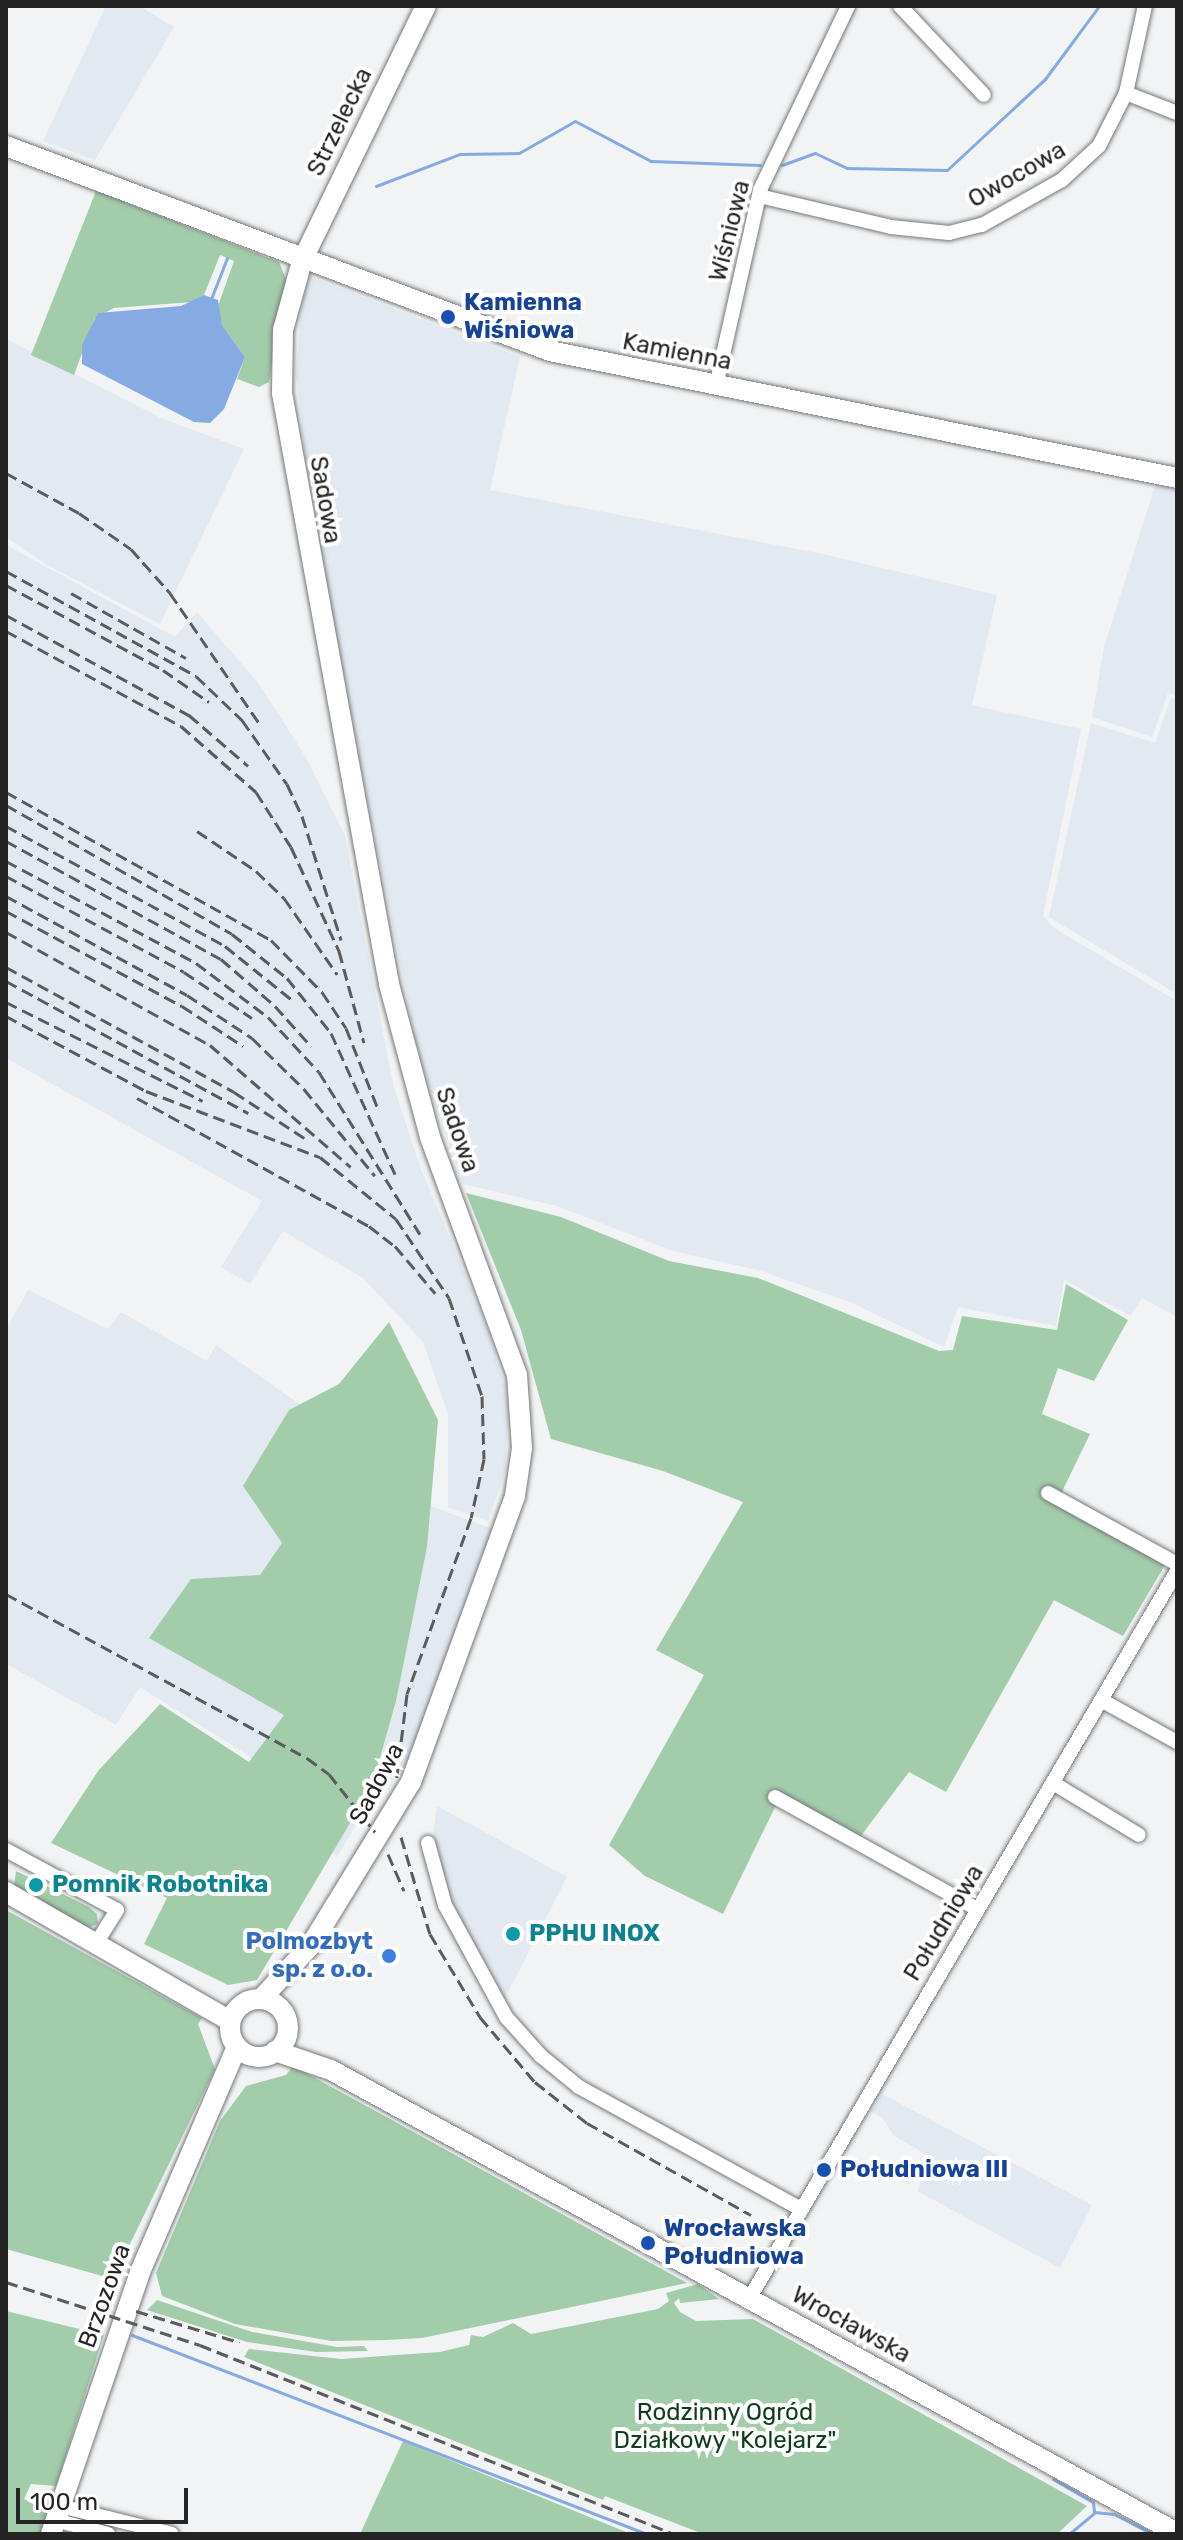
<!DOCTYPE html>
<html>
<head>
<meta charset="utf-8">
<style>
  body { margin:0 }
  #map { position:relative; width:1183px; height:2540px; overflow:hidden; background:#f1f3f4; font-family:Rubik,sans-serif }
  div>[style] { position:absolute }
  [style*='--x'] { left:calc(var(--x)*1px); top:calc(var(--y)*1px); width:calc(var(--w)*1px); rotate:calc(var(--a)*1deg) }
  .built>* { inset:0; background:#e3e9f1 }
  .green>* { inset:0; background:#a3ccab }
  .water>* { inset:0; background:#86abe3 }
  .stream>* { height:3px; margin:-1.5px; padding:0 1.5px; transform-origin:1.5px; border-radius:1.5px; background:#86abe3 }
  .roads { filter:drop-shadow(0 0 2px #767879) drop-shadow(0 0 2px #767879) }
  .street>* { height:14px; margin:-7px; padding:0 7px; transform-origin:7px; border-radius:7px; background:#fff }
  .secondary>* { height:20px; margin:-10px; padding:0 10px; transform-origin:10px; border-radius:10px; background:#fff }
  .secondary>.ring { margin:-10px; padding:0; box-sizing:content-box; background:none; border:20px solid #fff; border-radius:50% }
  .rail>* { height:3px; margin-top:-1.5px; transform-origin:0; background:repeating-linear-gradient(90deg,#5a5b5c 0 12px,transparent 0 18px) }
  .dots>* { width:22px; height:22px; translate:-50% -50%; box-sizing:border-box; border:4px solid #fff; border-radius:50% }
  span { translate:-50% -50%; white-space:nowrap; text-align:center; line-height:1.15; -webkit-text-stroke:8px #fff; paint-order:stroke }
  .street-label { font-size:24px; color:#242425 }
  .transit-label { font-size:24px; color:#164399; font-weight:700 }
  .left { translate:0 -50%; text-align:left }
  .culture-label { font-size:24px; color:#0d838f; font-weight:700 }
  .shop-label { font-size:24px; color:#366cbe; font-weight:700 }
  .right { translate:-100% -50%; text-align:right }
  .park-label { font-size:24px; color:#0e3c1d }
  .frame { position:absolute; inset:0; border:8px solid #242425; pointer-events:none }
  .scale { position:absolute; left:16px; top:2488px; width:172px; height:36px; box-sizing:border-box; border:4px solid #242425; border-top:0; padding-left:10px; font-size:24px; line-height:28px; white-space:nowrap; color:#242425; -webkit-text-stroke:6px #fff; paint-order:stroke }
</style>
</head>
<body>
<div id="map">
  <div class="built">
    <div style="clip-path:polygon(106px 6px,139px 6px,174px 27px,95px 160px,43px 141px)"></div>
    <div style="clip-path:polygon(310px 277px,520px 357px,490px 490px,818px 553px,997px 595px,972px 705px,1081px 729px,1043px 916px,1054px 928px,1177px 1001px,1177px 1317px,1142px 1298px,1130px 1316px,1064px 1280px,1056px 1326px,958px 1307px,944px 1347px,850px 1302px,758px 1270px,673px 1251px,557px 1206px,463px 1184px,417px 1050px,313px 523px,296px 373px,302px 301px)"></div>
    <div style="clip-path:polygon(6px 339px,161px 418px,244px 449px,160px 624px,47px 565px,6px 537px)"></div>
    <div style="clip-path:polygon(1156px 483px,1177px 489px,1177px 695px,1168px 693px,1152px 737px,1092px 717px,1104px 647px)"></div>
    <div style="clip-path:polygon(6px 545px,175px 637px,197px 612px,259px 684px,307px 759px,345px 836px,393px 1084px,420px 1167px,489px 1331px,508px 1399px,506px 1469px,488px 1521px,448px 1507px,448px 1414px,423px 1342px,363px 1278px,283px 1231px,250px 1284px,221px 1267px,262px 1201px,6px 1058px)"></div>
    <div style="clip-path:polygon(1171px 698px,1177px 700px,1177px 994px,1049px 917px,1091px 723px,1155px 743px)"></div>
    <div style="clip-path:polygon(28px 1290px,108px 1329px,121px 1312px,207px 1361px,216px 1345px,418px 1488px,420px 1502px,493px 1529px,414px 1761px,375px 1792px,337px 1857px,249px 1756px,140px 1687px,116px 1725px,6px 1664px,6px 1330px)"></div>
    <div style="clip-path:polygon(437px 1806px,567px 1877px,505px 1998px,453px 1905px,432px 1842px)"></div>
    <div style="clip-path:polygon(882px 2094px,1092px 2205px,1060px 2268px,917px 2191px,933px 2158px,894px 2136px,882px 2117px,871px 2112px)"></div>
  </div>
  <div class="green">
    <div style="clip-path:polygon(96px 191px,279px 262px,286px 279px,269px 382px,259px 387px,237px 379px,245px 357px,222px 325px,218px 306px,234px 261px,220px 255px,204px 295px,192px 302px,114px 308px,95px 318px,74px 375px,31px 355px)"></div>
    <div style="clip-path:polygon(466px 1193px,561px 1217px,669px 1261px,758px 1278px,939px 1351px,953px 1350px,962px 1316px,1057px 1330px,1066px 1284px,1128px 1320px,1094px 1381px,1058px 1368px,1042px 1414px,1090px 1434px,1057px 1502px,1165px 1565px,1123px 1636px,1054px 1600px,946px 1792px,909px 1772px,857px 1841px,779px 1799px,723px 1914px,645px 1876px,609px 1845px,704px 1675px,656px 1650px,743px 1502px,663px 1471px,551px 1439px,521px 1330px)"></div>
    <div style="clip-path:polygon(389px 1322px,438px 1420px,427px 1547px,396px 1701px,372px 1786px,257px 1980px,228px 1985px,144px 1944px,167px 1898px,51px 1843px,98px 1771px,160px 1704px,249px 1762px,284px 1715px,149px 1638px,191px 1579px,260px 1575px,282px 1543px,243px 1486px,289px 1410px,339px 1384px)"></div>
    <div style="clip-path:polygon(16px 1871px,89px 1907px,97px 1914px,98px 1924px,87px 1928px,14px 1887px)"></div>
    <div style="clip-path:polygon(6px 1910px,202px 2018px,198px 2024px,215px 2069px,113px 2279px,6px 2249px)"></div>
    <div style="clip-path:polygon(293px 2066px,390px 2119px,687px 2283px,422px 2338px,386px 2340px,331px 2341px,235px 2324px,162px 2296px,156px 2273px,220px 2121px,246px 2086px,286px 2075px)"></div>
    <div style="clip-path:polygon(698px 2284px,719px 2299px,680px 2303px,679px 2298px,674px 2303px,680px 2312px,696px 2321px,753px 2319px,1087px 2506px,1057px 2534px,703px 2534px,605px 2496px,603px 2500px,244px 2357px,249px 2349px,341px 2359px,440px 2352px,469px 2345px,471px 2335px,483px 2337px,513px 2323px,531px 2334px,658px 2309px,669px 2301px,666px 2293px)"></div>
    <div style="clip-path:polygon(157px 2300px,252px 2332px,337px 2347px,364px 2346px,368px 2351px,316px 2352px,247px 2342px,147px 2310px)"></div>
    <div style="clip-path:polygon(6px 2311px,104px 2335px,56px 2486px,31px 2484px,24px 2499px,47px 2512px,40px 2534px,6px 2534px)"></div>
    <div style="clip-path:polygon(403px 2441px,631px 2534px,360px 2534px)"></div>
  </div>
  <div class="water">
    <div style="clip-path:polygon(204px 295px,218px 300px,222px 325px,245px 357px,224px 409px,210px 423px,194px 422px,82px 364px,82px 345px,98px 313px,181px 306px)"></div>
  </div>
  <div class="stream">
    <div style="--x:782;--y:165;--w:35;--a:-20"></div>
    <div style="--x:815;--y:153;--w:35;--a:25"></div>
    <div style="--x:847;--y:168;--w:100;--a:1.1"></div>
    <div style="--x:947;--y:170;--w:134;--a:-42.9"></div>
    <div style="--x:1045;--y:79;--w:91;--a:-53.5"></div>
    <div style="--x:376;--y:186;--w:90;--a:-20.9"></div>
    <div style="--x:460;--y:154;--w:59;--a:-1"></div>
    <div style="--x:519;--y:153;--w:64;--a:-29.7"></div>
    <div style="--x:575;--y:121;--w:86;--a:27.8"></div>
    <div style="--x:651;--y:161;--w:109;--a:2.1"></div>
    <div style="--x:211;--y:299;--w:44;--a:-68.7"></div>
    <div style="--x:132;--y:2335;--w:552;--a:21.13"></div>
    <div style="--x:1053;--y:2479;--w:46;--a:29.9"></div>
    <div style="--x:1093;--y:2502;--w:10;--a:84"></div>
    <div style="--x:1094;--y:2512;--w:20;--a:6"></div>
    <div style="--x:1114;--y:2514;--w:44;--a:27.1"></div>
    <div style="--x:1069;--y:2534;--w:33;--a:-40"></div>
  </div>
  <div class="roads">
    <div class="street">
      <div style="--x:900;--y:6;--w:122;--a:46.7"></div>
      <div style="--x:1126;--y:93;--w:55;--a:21.4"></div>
      <div style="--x:759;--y:196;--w:136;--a:13.2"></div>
      <div style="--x:891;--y:227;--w:58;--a:5.9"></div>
      <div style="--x:949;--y:233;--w:34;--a:-14"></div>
      <div style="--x:982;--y:225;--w:92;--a:-29.4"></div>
      <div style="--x:1062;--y:180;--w:50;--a:-42.6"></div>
      <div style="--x:1099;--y:146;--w:59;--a:-63"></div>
      <div style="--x:1126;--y:93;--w:89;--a:-77.7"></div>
      <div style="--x:716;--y:386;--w:201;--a:-77.3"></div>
      <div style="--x:760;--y:190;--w:204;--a:-64.4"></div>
      <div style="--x:1048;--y:1493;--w:147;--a:28.8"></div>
      <div style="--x:1101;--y:1700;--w:87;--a:28.9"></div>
      <div style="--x:1053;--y:1783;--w:100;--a:31.2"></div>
      <div style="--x:775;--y:1797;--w:231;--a:29"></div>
      <div style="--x:428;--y:1843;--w:64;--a:74.7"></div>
      <div style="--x:445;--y:1905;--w:128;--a:61.4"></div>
      <div style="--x:506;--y:2017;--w:52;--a:48.1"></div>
      <div style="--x:541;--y:2056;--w:49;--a:39.2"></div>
      <div style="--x:579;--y:2087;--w:253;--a:28.8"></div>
      <div style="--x:6;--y:1850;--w:126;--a:28.4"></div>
      <div style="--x:117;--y:1910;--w:38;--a:122"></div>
      <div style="--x:749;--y:2299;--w:844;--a:-59.55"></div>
      <div style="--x:60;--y:2506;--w:115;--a:14"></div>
      <div style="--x:55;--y:2520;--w:55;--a:14.8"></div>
    </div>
    <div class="secondary">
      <div style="--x:6;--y:146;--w:581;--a:20.65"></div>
      <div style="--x:550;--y:351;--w:640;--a:11.45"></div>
      <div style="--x:6;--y:1892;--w:258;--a:29.9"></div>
      <div style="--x:261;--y:1999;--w:74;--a:-47.2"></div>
      <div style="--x:311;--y:1945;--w:191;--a:-58.5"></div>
      <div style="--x:411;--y:1782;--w:304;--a:-70"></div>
      <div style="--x:515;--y:1496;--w:49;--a:-81.7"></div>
      <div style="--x:522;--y:1448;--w:73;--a:-93.9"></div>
      <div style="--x:517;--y:1375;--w:253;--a:-110.1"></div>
      <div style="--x:430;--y:1137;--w:158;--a:-105"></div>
      <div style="--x:389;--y:984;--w:601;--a:-100.26"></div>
      <div style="--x:282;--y:393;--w:63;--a:-89.1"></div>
      <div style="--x:283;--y:330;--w:72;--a:-74.6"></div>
      <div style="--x:302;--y:261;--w:284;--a:-64.1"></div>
      <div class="ring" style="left:230px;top:1999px;width:38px;height:38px"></div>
      <div style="--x:275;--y:2051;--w:59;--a:18.7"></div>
      <div style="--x:331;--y:2070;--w:964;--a:28.69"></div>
      <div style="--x:51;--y:2534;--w:277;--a:-71.2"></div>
      <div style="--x:140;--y:2272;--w:245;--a:-66.7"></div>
    </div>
  </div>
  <div class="rail">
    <div style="--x:6;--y:473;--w:83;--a:28.7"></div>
    <div style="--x:79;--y:513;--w:63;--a:34.7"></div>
    <div style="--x:131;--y:549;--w:59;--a:48.4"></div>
    <div style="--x:170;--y:593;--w:161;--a:55.6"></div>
    <div style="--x:6;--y:571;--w:217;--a:28.9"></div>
    <div style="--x:196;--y:676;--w:64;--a:43.7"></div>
    <div style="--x:242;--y:720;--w:78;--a:54.9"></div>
    <div style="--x:287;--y:784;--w:35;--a:65"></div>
    <div style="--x:302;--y:816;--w:130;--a:72.5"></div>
    <div style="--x:6;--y:585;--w:179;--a:28.4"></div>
    <div style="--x:163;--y:670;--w:56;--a:34.8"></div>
    <div style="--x:71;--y:593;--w:132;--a:29.5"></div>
    <div style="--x:6;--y:615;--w:209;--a:28.7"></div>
    <div style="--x:189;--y:715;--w:78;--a:40.8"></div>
    <div style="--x:6;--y:631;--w:199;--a:28.5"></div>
    <div style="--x:181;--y:726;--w:100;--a:41.3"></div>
    <div style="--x:256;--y:792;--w:65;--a:57.5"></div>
    <div style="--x:291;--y:847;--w:115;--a:65.2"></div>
    <div style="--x:339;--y:951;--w:95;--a:74.8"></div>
    <div style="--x:6;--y:792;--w:304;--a:29.2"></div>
    <div style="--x:271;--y:940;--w:73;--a:45.6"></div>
    <div style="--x:322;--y:992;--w:43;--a:56.3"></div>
    <div style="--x:346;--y:1028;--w:87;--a:68.4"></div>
    <div style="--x:6;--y:805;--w:260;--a:29.7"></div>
    <div style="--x:232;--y:934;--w:70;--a:38.7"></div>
    <div style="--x:287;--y:978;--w:70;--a:51.3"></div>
    <div style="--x:331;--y:1033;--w:155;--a:65.6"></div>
    <div style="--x:6;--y:826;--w:250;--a:28.7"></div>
    <div style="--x:225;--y:946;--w:85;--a:38.8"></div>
    <div style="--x:197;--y:831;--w:71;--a:34.1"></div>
    <div style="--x:256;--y:871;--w:39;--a:44"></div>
    <div style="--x:284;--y:898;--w:93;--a:55.1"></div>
    <div style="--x:6;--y:841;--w:245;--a:28.8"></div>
    <div style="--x:221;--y:959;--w:72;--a:41"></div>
    <div style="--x:275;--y:1006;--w:54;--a:48"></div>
    <div style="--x:6;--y:861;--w:216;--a:28.2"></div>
    <div style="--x:196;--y:963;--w:90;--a:36.9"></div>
    <div style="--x:268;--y:1017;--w:75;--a:47.2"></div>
    <div style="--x:319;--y:1072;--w:191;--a:58.1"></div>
    <div style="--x:6;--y:876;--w:202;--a:28.3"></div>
    <div style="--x:184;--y:972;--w:82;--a:34.1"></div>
    <div style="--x:6;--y:896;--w:206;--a:28.7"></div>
    <div style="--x:187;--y:995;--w:78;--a:33.5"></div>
    <div style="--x:252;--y:1038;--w:73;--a:44.4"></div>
    <div style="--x:304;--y:1089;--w:112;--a:50.8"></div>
    <div style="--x:6;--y:911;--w:200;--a:28.4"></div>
    <div style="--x:182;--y:1006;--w:73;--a:33.3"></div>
    <div style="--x:6;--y:932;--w:233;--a:29"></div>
    <div style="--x:210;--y:1045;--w:186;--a:40.9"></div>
    <div style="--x:6;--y:967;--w:260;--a:28.7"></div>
    <div style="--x:234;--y:1092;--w:90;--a:33.2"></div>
    <div style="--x:6;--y:981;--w:276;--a:28.6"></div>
    <div style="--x:6;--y:1002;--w:220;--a:26.7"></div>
    <div style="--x:6;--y:1016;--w:159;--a:28.2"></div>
    <div style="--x:146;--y:1091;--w:186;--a:20.8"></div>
    <div style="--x:320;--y:1157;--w:98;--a:39.2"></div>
    <div style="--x:396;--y:1219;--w:95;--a:56.1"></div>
    <div style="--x:449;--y:1298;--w:103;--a:71.4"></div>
    <div style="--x:482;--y:1396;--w:63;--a:88.2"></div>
    <div style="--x:484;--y:1459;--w:60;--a:102.4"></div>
    <div style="--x:471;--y:1518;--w:187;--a:110"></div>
    <div style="--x:407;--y:1694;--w:90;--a:97"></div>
    <div style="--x:137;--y:1098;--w:265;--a:28.9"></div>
    <div style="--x:369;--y:1226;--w:33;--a:38"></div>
    <div style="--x:395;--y:1246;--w:62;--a:49.6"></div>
    <div style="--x:6;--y:1594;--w:343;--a:28.6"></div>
    <div style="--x:307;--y:1758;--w:27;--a:36"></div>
    <div style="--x:329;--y:1774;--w:74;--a:51.6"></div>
    <div style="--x:401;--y:1837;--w:101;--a:73.4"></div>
    <div style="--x:430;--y:1934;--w:97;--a:58.9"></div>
    <div style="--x:480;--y:2017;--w:85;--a:49.8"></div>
    <div style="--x:535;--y:2082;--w:66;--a:38.3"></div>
    <div style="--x:587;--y:2123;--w:188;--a:29.3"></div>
    <div style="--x:388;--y:1854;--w:40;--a:66.6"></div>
    <div style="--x:6;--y:2282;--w:204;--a:18"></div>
    <div style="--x:200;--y:2345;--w:510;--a:21.74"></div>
    <div style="--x:136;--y:2311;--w:108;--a:16.8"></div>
  </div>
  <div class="dots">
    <div style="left:448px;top:317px;background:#1a4fb4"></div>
    <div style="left:36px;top:1885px;background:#0f9aa8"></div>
    <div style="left:513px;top:1934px;background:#0f9aa8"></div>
    <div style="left:389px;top:1956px;background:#3f7fe0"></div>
    <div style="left:824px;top:2170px;background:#1a4fb4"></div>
    <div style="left:648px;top:2243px;background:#1a4fb4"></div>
  </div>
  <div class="street-label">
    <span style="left:340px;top:122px;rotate:-64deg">Strzelecka</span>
    <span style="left:1017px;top:175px;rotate:-30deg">Owocowa</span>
    <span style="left:730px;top:231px;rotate:-76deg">Wiśniowa</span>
    <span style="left:677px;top:352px;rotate:11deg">Kamienna</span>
    <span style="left:325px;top:500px;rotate:80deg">Sadowa</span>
    <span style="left:457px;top:1130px;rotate:71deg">Sadowa</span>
    <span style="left:377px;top:1784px;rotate:-62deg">Sadowa</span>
    <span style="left:944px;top:1923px;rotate:-59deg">Południowa</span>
    <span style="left:105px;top:2296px;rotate:-70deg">Brzozowa</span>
    <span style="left:851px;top:2325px;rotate:29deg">Wrocławska</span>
  </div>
  <div class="transit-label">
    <span class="left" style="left:464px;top:317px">Kamienna<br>Wiśniowa</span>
    <span class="left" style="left:840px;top:2170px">Południowa III</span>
    <span class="left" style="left:664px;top:2243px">Wrocławska<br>Południowa</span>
  </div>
  <div class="culture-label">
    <span class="left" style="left:52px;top:1885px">Pomnik Robotnika</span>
    <span class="left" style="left:529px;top:1934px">PPHU INOX</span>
  </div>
  <div class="shop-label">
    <span class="right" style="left:373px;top:1956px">Polmozbyt<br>sp. z o.o.</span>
  </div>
  <div class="park-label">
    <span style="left:725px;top:2427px">Rodzinny Ogród<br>Działkowy "Kolejarz"</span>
  </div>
  <div class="frame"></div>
  <div class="scale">100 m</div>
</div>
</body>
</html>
